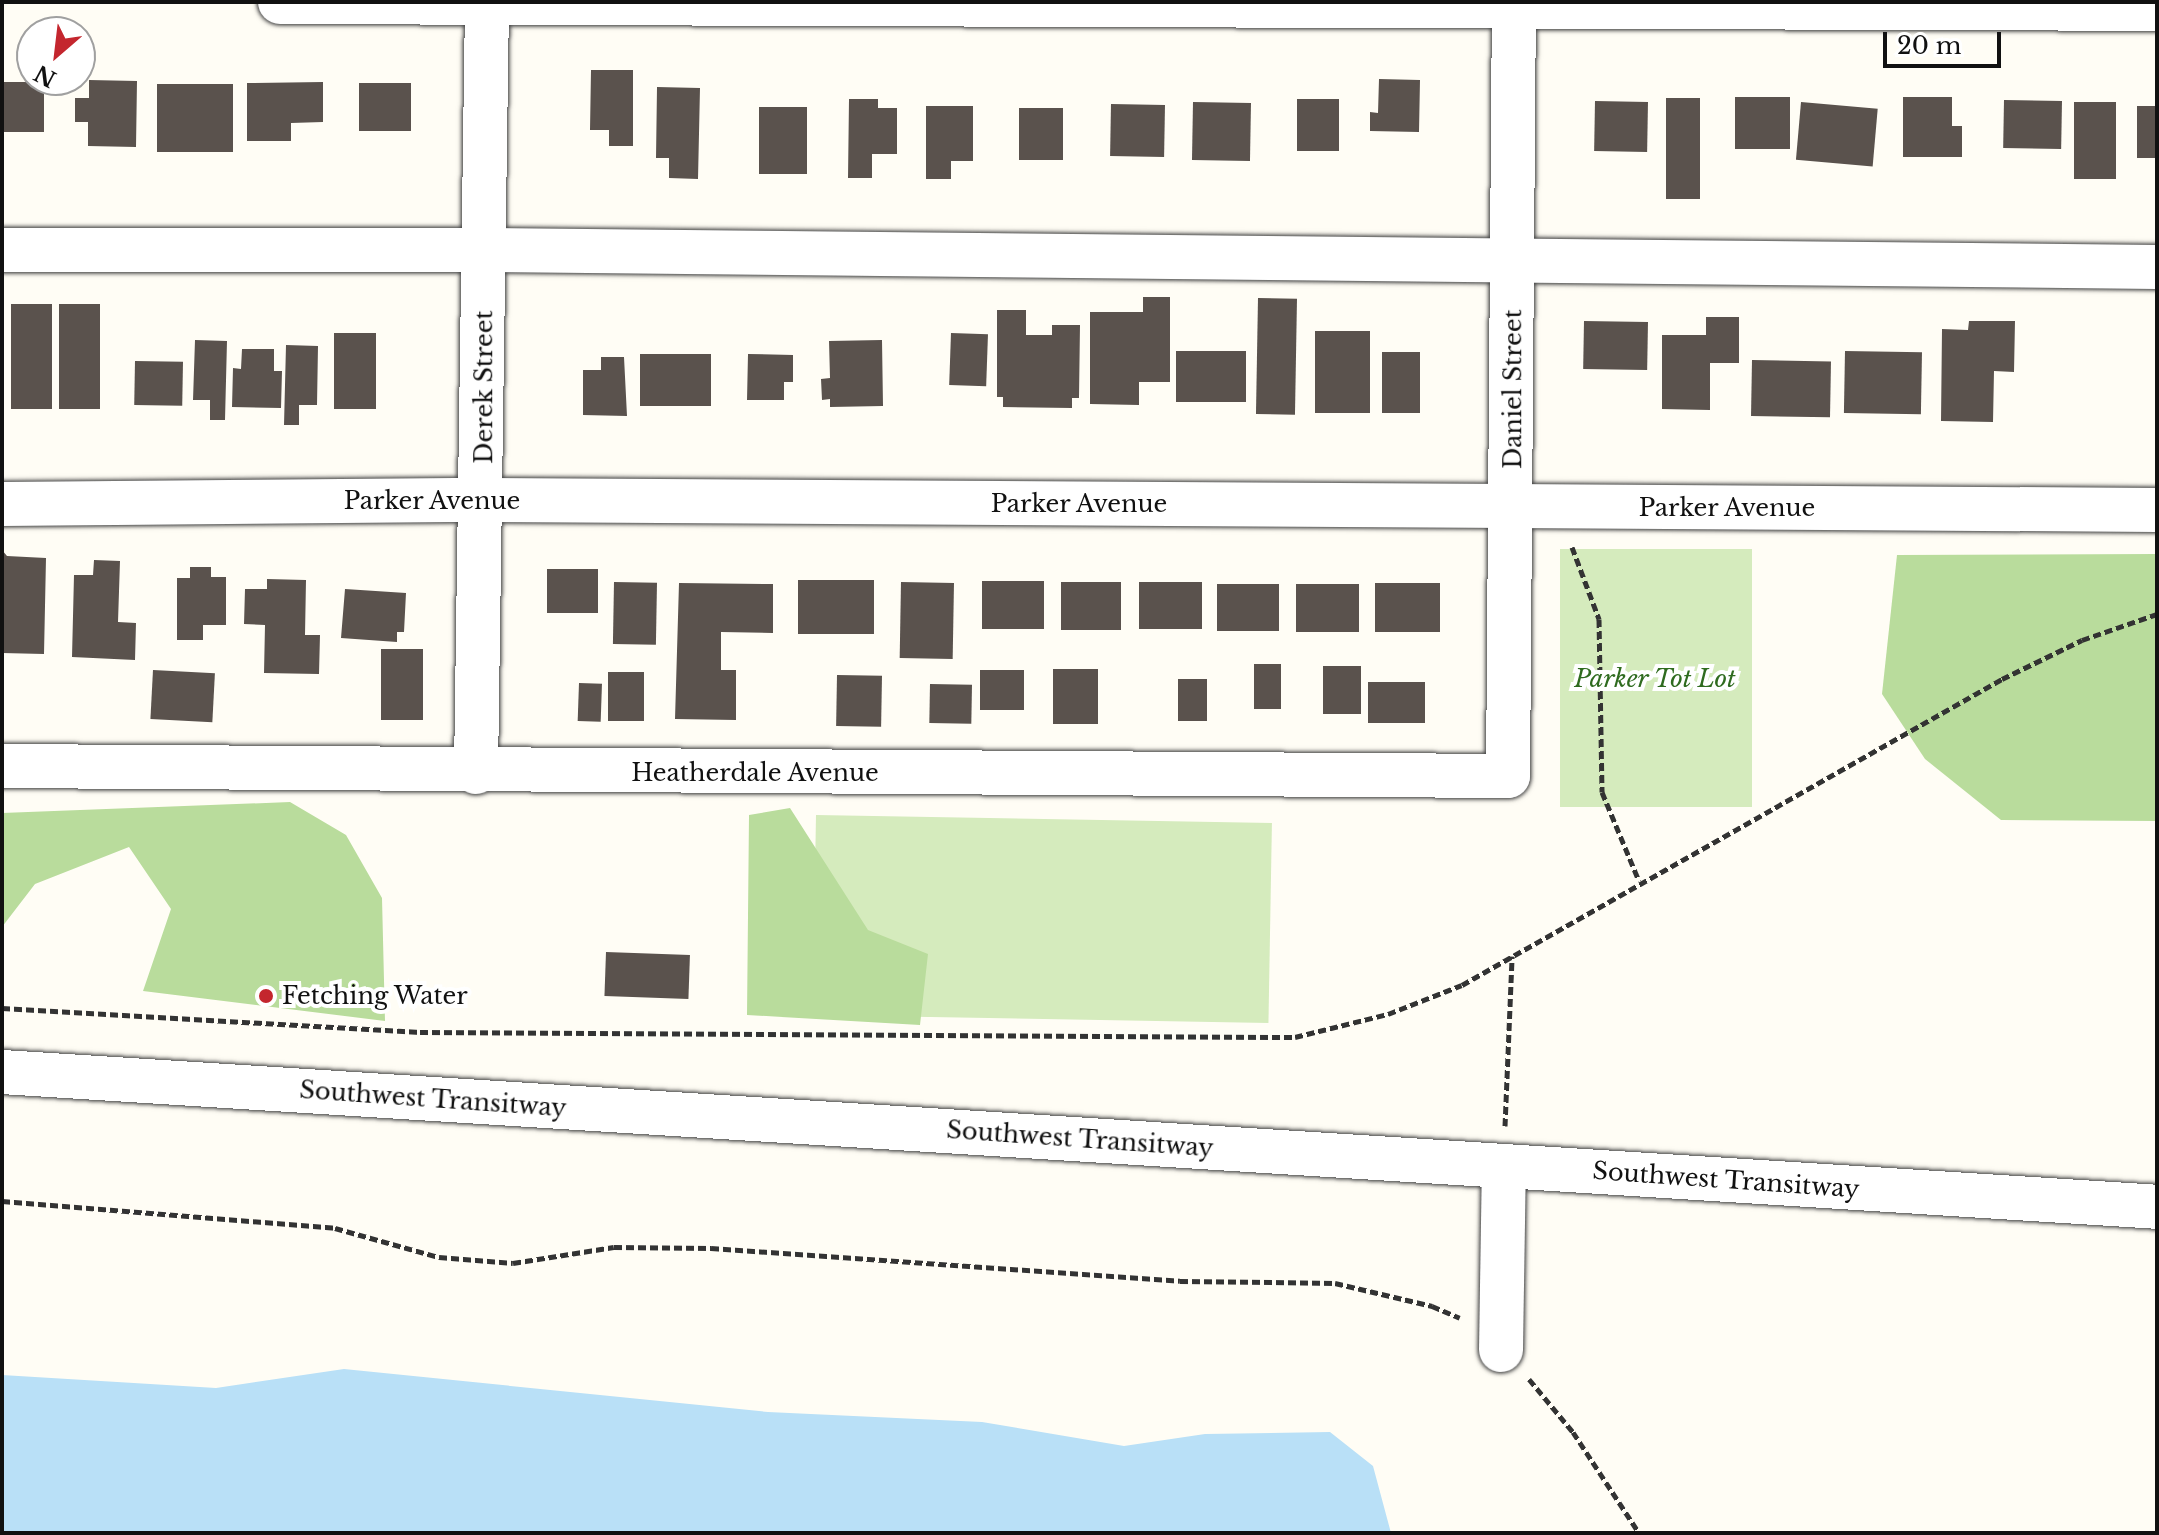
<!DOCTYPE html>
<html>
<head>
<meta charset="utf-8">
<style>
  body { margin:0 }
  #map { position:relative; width:2159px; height:1535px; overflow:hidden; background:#fffdf5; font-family:"Libre Baskerville",serif }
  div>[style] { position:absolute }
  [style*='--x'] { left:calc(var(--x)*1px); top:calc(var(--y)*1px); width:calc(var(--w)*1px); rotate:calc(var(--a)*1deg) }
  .green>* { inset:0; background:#d5ebbd; transform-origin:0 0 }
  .forest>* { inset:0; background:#b9dc9c }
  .water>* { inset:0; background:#b9e0f7 }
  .building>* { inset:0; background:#5a524d; transform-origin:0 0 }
  .path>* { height:5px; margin-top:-2.5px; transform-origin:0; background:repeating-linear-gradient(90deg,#333 0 8px,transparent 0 12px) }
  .roads { filter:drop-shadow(0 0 2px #444) drop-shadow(0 0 2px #444) }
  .minor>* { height:44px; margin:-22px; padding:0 22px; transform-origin:22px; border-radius:22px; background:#fff }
  .dots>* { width:22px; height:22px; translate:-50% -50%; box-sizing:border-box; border:4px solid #fff; border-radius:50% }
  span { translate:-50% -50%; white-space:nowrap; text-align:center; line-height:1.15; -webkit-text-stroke:8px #fff; paint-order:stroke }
  .street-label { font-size:24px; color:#111 }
  .park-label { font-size:24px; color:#2f6b1f; font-style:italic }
  .poi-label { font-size:24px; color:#111 }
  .left { translate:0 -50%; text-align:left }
  .frame { position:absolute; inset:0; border:4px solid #111; pointer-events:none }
  .north { position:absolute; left:16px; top:16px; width:80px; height:80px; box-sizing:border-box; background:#fff; border:2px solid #a0a0a0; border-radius:50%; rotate:208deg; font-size:22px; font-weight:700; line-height:32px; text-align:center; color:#111 }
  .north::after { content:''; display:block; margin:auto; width:28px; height:36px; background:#c4262e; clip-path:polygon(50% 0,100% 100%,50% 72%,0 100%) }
  .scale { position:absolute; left:1883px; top:32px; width:118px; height:36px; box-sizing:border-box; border:4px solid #111; border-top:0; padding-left:10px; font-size:24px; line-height:28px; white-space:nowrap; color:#111; -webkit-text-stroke:6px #fff; paint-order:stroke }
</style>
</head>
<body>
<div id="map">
  <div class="green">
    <div style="left:1560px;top:549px;width:192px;height:258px"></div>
    <div style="left:816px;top:815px;width:456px;height:200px;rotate:1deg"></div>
  </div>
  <div class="forest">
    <div style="clip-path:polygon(2157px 554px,2157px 821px,2001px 820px,1925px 759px,1882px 694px,1897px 555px)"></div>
    <div style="clip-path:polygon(290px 802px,346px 835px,382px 898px,385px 1021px,143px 991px,171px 909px,129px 847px,35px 884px,2px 927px,2px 813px)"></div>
    <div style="clip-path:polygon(790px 808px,868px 930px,928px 954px,920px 1025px,747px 1015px,749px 815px)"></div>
  </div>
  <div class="water">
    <div style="clip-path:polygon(344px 1369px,768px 1412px,982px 1422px,1124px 1446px,1205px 1434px,1330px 1432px,1373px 1466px,1391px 1533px,2px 1533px,2px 1375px,216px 1388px)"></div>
  </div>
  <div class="building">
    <div style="clip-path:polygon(591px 70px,633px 70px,633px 146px,609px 146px,609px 130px,590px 130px)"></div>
    <div style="clip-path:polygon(1379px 79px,1420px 80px,1419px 132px,1370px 131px,1370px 112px,1378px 113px)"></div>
    <div style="clip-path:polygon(89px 80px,137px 81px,136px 147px,88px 146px,88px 122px,75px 122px,75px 98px,89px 98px)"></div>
    <div style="left:44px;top:82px;width:50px;height:42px;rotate:90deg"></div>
    <div style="clip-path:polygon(323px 82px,323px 122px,291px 123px,291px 141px,247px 141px,247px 83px)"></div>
    <div style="left:359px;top:83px;width:52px;height:48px"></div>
    <div style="left:157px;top:84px;width:76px;height:68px"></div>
    <div style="clip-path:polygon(657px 87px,700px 88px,698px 179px,669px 178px,669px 158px,656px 158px)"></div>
    <div style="left:1790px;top:97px;width:52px;height:55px;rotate:90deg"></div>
    <div style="clip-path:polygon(1903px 97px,1952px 97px,1952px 126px,1962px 126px,1962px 157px,1903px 157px)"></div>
    <div style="left:1666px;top:98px;width:34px;height:101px"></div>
    <div style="clip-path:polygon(849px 99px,878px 99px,878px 108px,897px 108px,897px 154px,872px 154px,872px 178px,848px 178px)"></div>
    <div style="left:1297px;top:99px;width:42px;height:52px"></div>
    <div style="left:2004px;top:100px;width:58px;height:48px;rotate:1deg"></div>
    <div style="left:1595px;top:101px;width:53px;height:50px;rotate:1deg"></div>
    <div style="left:1193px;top:102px;width:58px;height:58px;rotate:1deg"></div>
    <div style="left:1801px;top:102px;width:77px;height:58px;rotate:5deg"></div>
    <div style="left:2074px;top:102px;width:42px;height:77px"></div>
    <div style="left:1111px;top:104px;width:54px;height:52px;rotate:1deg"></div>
    <div style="clip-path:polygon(926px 106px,973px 106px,973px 161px,951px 161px,951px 179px,926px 179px)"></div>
    <div style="left:2137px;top:106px;width:20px;height:52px"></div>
    <div style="left:759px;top:107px;width:48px;height:67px"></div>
    <div style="left:1019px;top:108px;width:44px;height:52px"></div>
    <div style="clip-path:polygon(1143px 297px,1170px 297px,1170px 382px,1139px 382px,1139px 405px,1090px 404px,1090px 312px,1143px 312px)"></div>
    <div style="left:1258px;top:298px;width:39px;height:116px;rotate:1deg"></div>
    <div style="left:11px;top:304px;width:41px;height:105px"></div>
    <div style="left:59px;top:304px;width:41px;height:105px"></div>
    <div style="clip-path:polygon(997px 310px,1026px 310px,1026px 335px,1052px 335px,1052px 325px,1080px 325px,1079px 398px,1072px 398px,1072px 408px,1003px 407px,1003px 397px,997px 397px)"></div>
    <div style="clip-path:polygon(1706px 317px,1739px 317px,1739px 363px,1710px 363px,1710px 410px,1662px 409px,1662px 335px,1706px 335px)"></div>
    <div style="left:1584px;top:321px;width:64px;height:48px;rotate:1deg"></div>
    <div style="clip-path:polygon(1969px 321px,2015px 321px,2014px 372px,1994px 371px,1993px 422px,1941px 421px,1942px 329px,1968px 330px)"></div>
    <div style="left:1315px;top:331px;width:55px;height:82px"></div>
    <div style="left:334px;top:333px;width:42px;height:76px"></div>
    <div style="left:951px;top:333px;width:37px;height:52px;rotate:2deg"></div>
    <div style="clip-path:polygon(195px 340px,227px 341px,225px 420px,210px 420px,210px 400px,193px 400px)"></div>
    <div style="clip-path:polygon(882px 340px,883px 406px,830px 407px,830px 399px,822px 400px,821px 379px,830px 378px,829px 341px)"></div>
    <div style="clip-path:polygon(286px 345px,318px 346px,317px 405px,299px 405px,299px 425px,284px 425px)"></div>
    <div style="clip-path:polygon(242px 349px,274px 349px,274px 371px,282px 371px,281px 408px,232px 407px,233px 368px,241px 369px)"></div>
    <div style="left:1246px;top:351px;width:51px;height:70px;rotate:90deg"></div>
    <div style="left:1845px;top:351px;width:77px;height:62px;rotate:1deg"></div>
    <div style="left:1382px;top:352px;width:38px;height:61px"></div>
    <div style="left:640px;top:354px;width:71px;height:52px"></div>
    <div style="clip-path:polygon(748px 354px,793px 355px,793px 382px,784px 382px,784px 400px,747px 400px)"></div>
    <div style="clip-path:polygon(601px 357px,624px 357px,627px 416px,583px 415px,583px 370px,601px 370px)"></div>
    <div style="left:1752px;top:360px;width:79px;height:56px;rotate:1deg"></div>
    <div style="left:135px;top:361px;width:48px;height:44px;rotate:1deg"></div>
    <div style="clip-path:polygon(2px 550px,7px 556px,46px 558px,44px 654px,2px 653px)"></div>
    <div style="clip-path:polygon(94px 560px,120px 561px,118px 622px,136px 623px,135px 660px,72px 657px,74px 575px,93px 575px)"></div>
    <div style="clip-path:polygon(190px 567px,211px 567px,211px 577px,226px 577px,226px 625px,203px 625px,203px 640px,177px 640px,177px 578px,190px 578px)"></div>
    <div style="left:547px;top:569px;width:51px;height:44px"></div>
    <div style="clip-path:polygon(267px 579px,306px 580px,305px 635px,320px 635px,319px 674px,264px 673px,265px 625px,244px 624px,245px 589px,267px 589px)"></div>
    <div style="left:798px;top:580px;width:76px;height:54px"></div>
    <div style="left:982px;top:581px;width:62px;height:48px"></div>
    <div style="left:614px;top:582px;width:43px;height:62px;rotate:1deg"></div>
    <div style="left:901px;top:582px;width:53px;height:76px;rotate:1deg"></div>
    <div style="left:1061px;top:582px;width:60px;height:48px"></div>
    <div style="left:1139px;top:582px;width:63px;height:47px"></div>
    <div style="clip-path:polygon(679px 583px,773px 584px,773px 633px,721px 632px,721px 670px,736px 670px,736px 720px,675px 719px)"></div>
    <div style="left:1375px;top:583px;width:65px;height:49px"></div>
    <div style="left:1217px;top:584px;width:62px;height:47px"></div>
    <div style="left:1296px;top:584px;width:63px;height:48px"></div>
    <div style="clip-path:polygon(345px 589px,406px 593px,404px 632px,397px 632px,397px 642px,341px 638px)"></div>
    <div style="left:381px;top:649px;width:42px;height:71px"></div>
    <div style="left:1254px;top:664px;width:27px;height:45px"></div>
    <div style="left:1323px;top:666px;width:38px;height:48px"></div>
    <div style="left:1053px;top:669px;width:45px;height:55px"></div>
    <div style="left:153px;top:670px;width:62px;height:49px;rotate:3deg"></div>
    <div style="left:980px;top:670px;width:44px;height:40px"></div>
    <div style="left:644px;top:672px;width:49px;height:36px;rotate:90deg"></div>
    <div style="left:837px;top:675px;width:45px;height:51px;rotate:1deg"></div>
    <div style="left:1178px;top:679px;width:29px;height:42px"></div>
    <div style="left:1368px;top:682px;width:57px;height:41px"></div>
    <div style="left:579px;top:683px;width:23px;height:38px;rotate:2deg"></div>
    <div style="left:930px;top:684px;width:42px;height:39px;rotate:1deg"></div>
    <div style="left:606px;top:952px;width:84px;height:44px;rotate:2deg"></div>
  </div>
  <div class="path">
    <div style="--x:1572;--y:547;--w:77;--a:69.4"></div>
    <div style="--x:1599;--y:619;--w:173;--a:89"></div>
    <div style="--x:1602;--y:792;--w:96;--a:67.4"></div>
    <div style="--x:2;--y:1008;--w:419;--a:3.3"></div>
    <div style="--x:420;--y:1032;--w:875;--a:0.33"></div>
    <div style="--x:1295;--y:1037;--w:96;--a:-13.9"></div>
    <div style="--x:1388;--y:1014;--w:79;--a:-21.4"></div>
    <div style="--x:1462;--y:985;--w:621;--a:-29.54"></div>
    <div style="--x:2002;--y:679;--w:89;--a:-26"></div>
    <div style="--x:2082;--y:640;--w:79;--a:-19.1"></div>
    <div style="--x:1505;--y:1126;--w:170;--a:-87.6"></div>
    <div style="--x:2;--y:1201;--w:334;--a:4.6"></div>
    <div style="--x:335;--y:1228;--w:108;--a:15.6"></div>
    <div style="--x:439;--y:1257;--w:74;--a:4.6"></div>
    <div style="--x:513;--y:1263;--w:102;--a:-9"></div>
    <div style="--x:614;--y:1247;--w:97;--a:0.6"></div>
    <div style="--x:711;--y:1248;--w:470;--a:4"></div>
    <div style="--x:1180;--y:1281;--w:155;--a:0.7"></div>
    <div style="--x:1335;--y:1283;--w:100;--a:13.3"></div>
    <div style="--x:1432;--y:1306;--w:30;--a:23"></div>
    <div style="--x:1529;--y:1379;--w:69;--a:50.3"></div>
    <div style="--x:1573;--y:1432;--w:121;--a:56.8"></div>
  </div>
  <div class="roads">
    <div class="minor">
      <div style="--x:280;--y:2;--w:1877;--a:0.21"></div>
      <div style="--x:2;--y:250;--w:483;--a:0"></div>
      <div style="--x:485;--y:250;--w:1672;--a:0.58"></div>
      <div style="--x:2;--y:504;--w:481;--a:-0.5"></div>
      <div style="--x:483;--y:500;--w:1674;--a:0.34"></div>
      <div style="--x:2;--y:766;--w:1506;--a:0.38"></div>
      <div style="--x:1508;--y:776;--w:774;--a:-89.56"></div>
      <div style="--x:476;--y:772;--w:770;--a:-89.18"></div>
      <div style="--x:2;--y:1072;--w:2159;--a:3.58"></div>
      <div style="--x:1501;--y:1350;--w:184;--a:-89.1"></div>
    </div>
  </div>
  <div class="dots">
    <div style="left:266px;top:996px;background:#c4262e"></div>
  </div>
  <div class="street-label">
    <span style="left:484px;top:387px;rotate:-90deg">Derek Street</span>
    <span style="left:1513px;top:389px;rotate:-90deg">Daniel Street</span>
    <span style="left:432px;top:501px">Parker Avenue</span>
    <span style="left:1079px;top:504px">Parker Avenue</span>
    <span style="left:1727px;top:508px">Parker Avenue</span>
    <span style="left:755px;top:773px">Heatherdale Avenue</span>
    <span style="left:433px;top:1099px;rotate:4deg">Southwest Transitway</span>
    <span style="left:1080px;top:1139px;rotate:4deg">Southwest Transitway</span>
    <span style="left:1726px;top:1180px;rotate:4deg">Southwest Transitway</span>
  </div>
  <div class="park-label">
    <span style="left:1655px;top:679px">Parker Tot Lot</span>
  </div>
  <div class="poi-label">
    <span class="left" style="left:282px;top:996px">Fetching Water</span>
  </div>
  <div class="frame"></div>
  <div class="north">N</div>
  <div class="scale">20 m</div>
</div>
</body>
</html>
